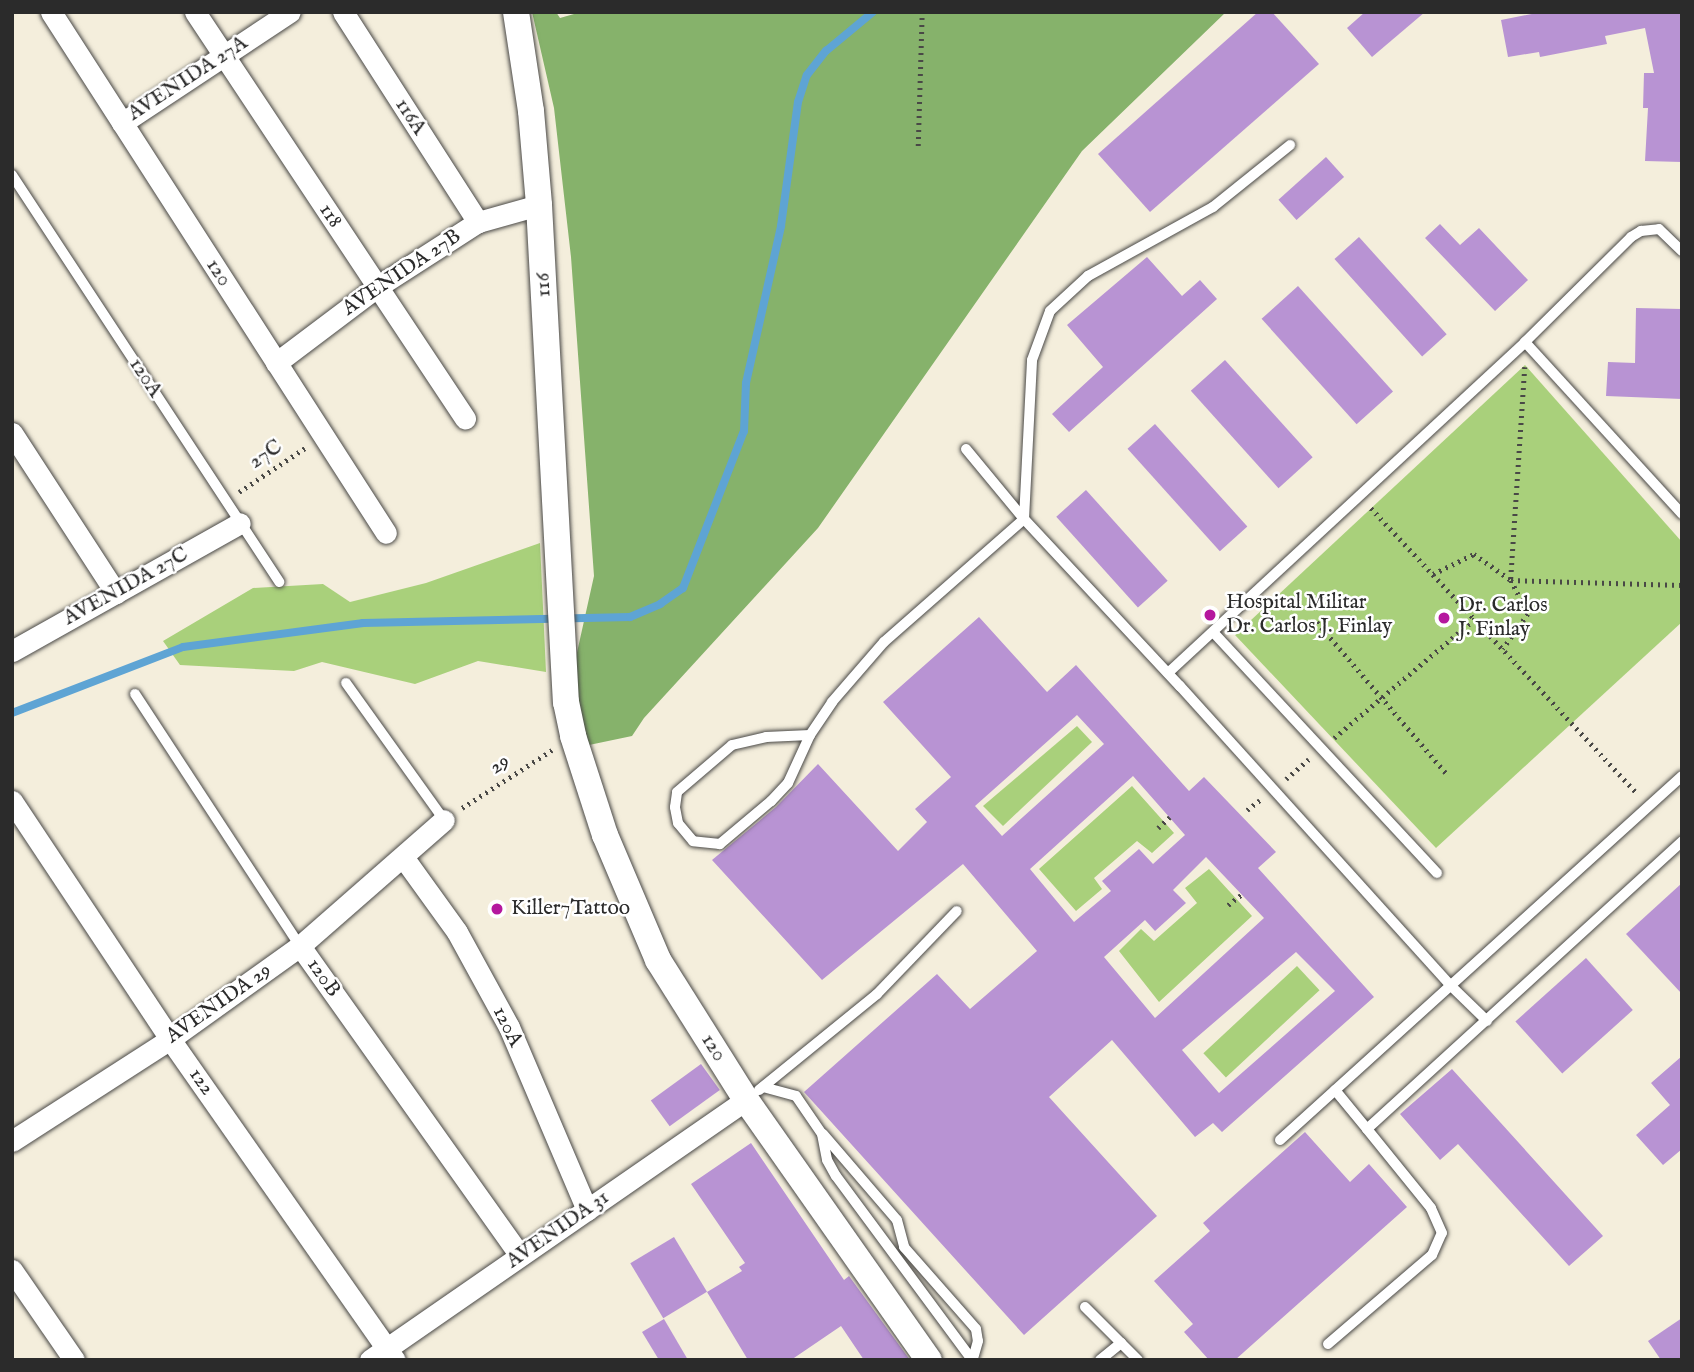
<!DOCTYPE html>
<html>
<head>
<meta charset="utf-8">
<style>
  body { margin:0 }
  #map { position:relative; width:1694px; height:1372px; overflow:hidden; background:#f4eedc; font-family:"IM FELL English",serif }
  div>[style] { position:absolute }
  [style*='--x'] { left:calc(var(--x)*1px); top:calc(var(--y)*1px); width:calc(var(--w)*1px); rotate:calc(var(--a)*1deg) }
  .green>* { inset:0; background:#a9d07b; transform-origin:0 0 }
  .forest>* { inset:0; background:#86b26b }
  .stream>* { height:8px; margin:-4px; padding:0 4px; transform-origin:4px; border-radius:4px; background:#5ea4d4 }
  .building>* { inset:0; background:#b893d3; transform-origin:0 0 }
  .path>* { height:4.5px; margin-top:-2.25px; transform-origin:0; background:repeating-linear-gradient(90deg,#494846 0 2px,transparent 0 7px) }
  .roads { filter:drop-shadow(0 0 2px #494846) drop-shadow(0 0 2px #494846) }
  .service>* { height:10px; margin:-5px; padding:0 5px; transform-origin:5px; border-radius:5px; background:#fff }
  .minor>* { height:21px; margin:-10.5px; padding:0 10.5px; transform-origin:10.5px; border-radius:10.5px; background:#fff }
  .tertiary>* { height:26px; margin:-13px; padding:0 13px; transform-origin:13px; border-radius:13px; background:#fff }
  .dots>* { width:19px; height:19px; translate:-50% -50%; box-sizing:border-box; border:4px solid #fff; border-radius:50% }
  span { translate:-50% -50%; white-space:nowrap; text-align:center; line-height:1.15; -webkit-text-stroke:5px #fff; paint-order:stroke }
  .street-label { font-size:21px; color:#2b2b2b }
  .poi-label { font-size:21px; color:#2b2b2b }
  .left { translate:0 -50%; text-align:left }
  .frame { position:absolute; inset:0; border:14px solid #2b2b2b; pointer-events:none }
</style>
</head>
<body>
<div id="map">
  <div class="green">
    <div style="clip-path:polygon(1525px 365px,1682px 542px,1682px 622px,1436px 848px,1235px 635px)"></div>
    <div style="clip-path:polygon(540px 543px,546px 672px,478px 661px,415px 684px,322px 662px,294px 671px,180px 665px,163px 641px,253px 588px,323px 584px,350px 602px,426px 583px)"></div>
    <div style="clip-path:polygon(1077px 726px,1092px 742px,1003px 826px,983px 806px)"></div>
    <div style="clip-path:polygon(1132px 786px,1174px 833px,1152px 853px,1137px 841px,1094px 878px,1102px 889px,1076px 911px,1039px 869px)"></div>
    <div style="clip-path:polygon(1209px 869px,1252px 916px,1159px 1002px,1119px 951px,1141px 929px,1154px 941px,1197px 903px,1185px 888px)"></div>
    <div style="left:1297px;top:966px;width:33px;height:128px;rotate:47deg"></div>
  </div>
  <div class="forest">
    <div style="clip-path:polygon(532px 12px,556px 12px,560px 18px,581px 12px,1226px 12px,1082px 151px,818px 528px,644px 718px,632px 736px,589px 745px,566px 702px,594px 576px,571px 257px,554px 108px)"></div>
  </div>
  <div class="stream">
    <div style="--x:12;--y:713;--w:183;--a:-21.1"></div>
    <div style="--x:183;--y:647;--w:182;--a:-7.6"></div>
    <div style="--x:363;--y:623;--w:267;--a:-1.3"></div>
    <div style="--x:630;--y:617;--w:33;--a:-23"></div>
    <div style="--x:660;--y:604;--w:28;--a:-35"></div>
    <div style="--x:683;--y:588;--w:168;--a:-68.8"></div>
    <div style="--x:744;--y:431;--w:48;--a:-87.6"></div>
    <div style="--x:746;--y:383;--w:161;--a:-77.4"></div>
    <div style="--x:781;--y:226;--w:125;--a:-82.2"></div>
    <div style="--x:798;--y:102;--w:28;--a:-72"></div>
    <div style="--x:807;--y:75;--w:31;--a:-52"></div>
    <div style="--x:826;--y:51;--w:61;--a:-39.7"></div>
  </div>
  <div class="building">
    <div style="clip-path:polygon(1258px 12px,1272px 12px,1319px 64px,1150px 212px,1098px 154px)"></div>
    <div style="clip-path:polygon(1365px 12px,1425px 12px,1372px 57px,1347px 28px)"></div>
    <div style="clip-path:polygon(1542px 12px,1682px 12px,1682px 162px,1645px 161px,1648px 108px,1643px 108px,1644px 73px,1654px 73px,1645px 28px,1605px 36px,1607px 44px,1540px 57px,1539px 52px,1508px 57px,1501px 20px)"></div>
    <div style="left:1326px;top:157px;width:27px;height:64px;rotate:48deg"></div>
    <div style="clip-path:polygon(1440px 224px,1460px 245px,1479px 228px,1528px 280px,1495px 311px,1425px 238px)"></div>
    <div style="left:1359px;top:237px;width:131px;height:33px;rotate:48deg"></div>
    <div style="clip-path:polygon(1147px 257px,1182px 296px,1200px 280px,1217px 299px,1069px 432px,1052px 414px,1103px 367px,1067px 325px)"></div>
    <div style="left:1298px;top:286px;width:142px;height:49px;rotate:48deg"></div>
    <div style="clip-path:polygon(1636px 308px,1682px 309px,1682px 399px,1606px 396px,1608px 362px,1635px 363px)"></div>
    <div style="left:1225px;top:360px;width:131px;height:46px;rotate:48deg"></div>
    <div style="left:1155px;top:424px;width:138px;height:37px;rotate:48deg"></div>
    <div style="left:1086px;top:490px;width:122px;height:40px;rotate:48deg"></div>
    <div style="clip-path:polygon(evenodd,979px 617px,1047px 692px,1076px 665px,1189px 791px,1204px 777px,1276px 852px,1258px 868px,1374px 997px,1222px 1132px,1213px 1123px,1195px 1137px,1112px 1040px,1049px 1097px,1157px 1216px,1024px 1335px,804px 1092px,937px 974px,970px 1009px,1037px 951px,963px 864px,822px 980px,712px 860px,776px 807px,818px 764px,898px 851px,927px 822px,915px 809px,951px 777px,883px 702px,979px 617px,1077px 715px,1104px 744px,1002px 836px,975px 806px,1077px 715px,979px 617px,1133px 776px,1185px 835px,1153px 864px,1139px 849px,1102px 881px,1111px 891px,1074px 922px,1030px 869px,1133px 776px,979px 617px,1206px 857px,1264px 918px,1155px 1018px,1104px 957px,1145px 920px,1155px 931px,1186px 903px,1173px 890px,1206px 857px,979px 617px,1296px 952px,1335px 991px,1219px 1093px,1182px 1050px,1296px 952px)"></div>
    <div style="clip-path:polygon(1682px 883px,1682px 994px,1626px 934px)"></div>
    <div style="left:1586px;top:958px;width:70px;height:95px;rotate:48deg"></div>
    <div style="clip-path:polygon(1682px 1056px,1682px 1149px,1663px 1165px,1636px 1135px,1670px 1105px,1651px 1083px)"></div>
    <div style="left:701px;top:1064px;width:32px;height:62px;rotate:54deg"></div>
    <div style="clip-path:polygon(1452px 1069px,1603px 1236px,1569px 1266px,1458px 1144px,1440px 1160px,1400px 1114px)"></div>
    <div style="clip-path:polygon(1305px 1132px,1350px 1182px,1369px 1164px,1407px 1207px,1235px 1360px,1209px 1360px,1184px 1332px,1193px 1324px,1154px 1281px,1210px 1231px,1203px 1223px)"></div>
    <div style="clip-path:polygon(751px 1143px,844px 1280px,849px 1276px,910px 1360px,864px 1360px,841px 1326px,791px 1360px,748px 1360px,707px 1292px,742px 1271px,739px 1267px,745px 1263px,691px 1184px)"></div>
    <div style="left:674px;top:1237px;width:64px;height:51px;rotate:59deg"></div>
    <div style="clip-path:polygon(1682px 1318px,1682px 1360px,1661px 1360px,1648px 1341px)"></div>
    <div style="clip-path:polygon(664px 1319px,688px 1360px,659px 1360px,642px 1332px)"></div>
  </div>
  <div class="path">
    <div style="--x:918;--y:146;--w:134;--a:-88.3"></div>
    <div style="--x:1525;--y:367;--w:213;--a:93.8"></div>
    <div style="--x:1511;--y:580;--w:171;--a:1.7"></div>
    <div style="--x:239;--y:492;--w:79;--a:-33.7"></div>
    <div style="--x:1371;--y:508;--w:390;--a:47"></div>
    <div style="--x:1433;--y:574;--w:46;--a:-26"></div>
    <div style="--x:1474;--y:554;--w:45;--a:35.1"></div>
    <div style="--x:1511;--y:580;--w:38;--a:63"></div>
    <div style="--x:1528;--y:614;--w:43;--a:125.5"></div>
    <div style="--x:1317;--y:622;--w:199;--a:49.5"></div>
    <div style="--x:1334;--y:738;--w:185;--a:-40.2"></div>
    <div style="--x:1286;--y:779;--w:30;--a:-41"></div>
    <div style="--x:462;--y:808;--w:107;--a:-32.8"></div>
    <div style="--x:1247;--y:810;--w:16;--a:-38"></div>
    <div style="--x:1158;--y:828;--w:16;--a:-43"></div>
    <div style="--x:1228;--y:905;--w:18;--a:-38"></div>
  </div>
  <div class="roads">
    <div class="service">
      <div style="--x:12;--y:175;--w:487;--a:56.7"></div>
      <div style="--x:1525;--y:342;--w:149;--a:-44.7"></div>
      <div style="--x:1631;--y:237;--w:12;--a:-31"></div>
      <div style="--x:1641;--y:231;--w:18;--a:-6"></div>
      <div style="--x:1659;--y:229;--w:32;--a:44"></div>
      <div style="--x:966;--y:449;--w:91;--a:50.4"></div>
      <div style="--x:1024;--y:519;--w:159;--a:-87.1"></div>
      <div style="--x:1032;--y:360;--w:52;--a:-69.8"></div>
      <div style="--x:1050;--y:311;--w:52;--a:-42.6"></div>
      <div style="--x:1088;--y:276;--w:143;--a:-28.9"></div>
      <div style="--x:1213;--y:207;--w:99;--a:-38.8"></div>
      <div style="--x:1213;--y:632;--w:329;--a:47.1"></div>
      <div style="--x:1168;--y:673;--w:487;--a:-42.8"></div>
      <div style="--x:1525;--y:342;--w:233;--a:47.6"></div>
      <div style="--x:346;--y:683;--w:168;--a:54.4"></div>
      <div style="--x:135;--y:694;--w:301;--a:56.8"></div>
      <div style="--x:810;--y:735;--w:53;--a:114.6"></div>
      <div style="--x:788;--y:783;--w:25;--a:133"></div>
      <div style="--x:771;--y:801;--w:67;--a:139.9"></div>
      <div style="--x:720;--y:844;--w:27;--a:-174"></div>
      <div style="--x:693;--y:841;--w:23;--a:-130"></div>
      <div style="--x:678;--y:823;--w:16;--a:-101"></div>
      <div style="--x:675;--y:807;--w:15;--a:-82"></div>
      <div style="--x:677;--y:792;--w:72;--a:-40.5"></div>
      <div style="--x:732;--y:745;--w:35;--a:-13"></div>
      <div style="--x:766;--y:737;--w:44;--a:-2.6"></div>
      <div style="--x:810;--y:735;--w:40;--a:-56"></div>
      <div style="--x:832;--y:702;--w:79;--a:-49.1"></div>
      <div style="--x:884;--y:642;--w:186;--a:-41.3"></div>
      <div style="--x:1024;--y:519;--w:229;--a:47"></div>
      <div style="--x:1180;--y:686;--w:401;--a:47.9"></div>
      <div style="--x:1449;--y:984;--w:53;--a:44.2"></div>
      <div style="--x:763;--y:1087;--w:34;--a:15"></div>
      <div style="--x:796;--y:1096;--w:46;--a:55.6"></div>
      <div style="--x:822;--y:1134;--w:26;--a:79"></div>
      <div style="--x:827;--y:1160;--w:18;--a:61"></div>
      <div style="--x:836;--y:1176;--w:229;--a:53.5"></div>
      <div style="--x:759;--y:1090;--w:152;--a:-39.1"></div>
      <div style="--x:877;--y:994;--w:115;--a:-46.1"></div>
      <div style="--x:1335;--y:1090;--w:50;--a:50.6"></div>
      <div style="--x:1367;--y:1129;--w:427;--a:-42.4"></div>
      <div style="--x:823;--y:1134;--w:113;--a:49.3"></div>
      <div style="--x:897;--y:1220;--w:28;--a:75"></div>
      <div style="--x:904;--y:1247;--w:109;--a:48.7"></div>
      <div style="--x:976;--y:1329;--w:12;--a:81"></div>
      <div style="--x:978;--y:1341;--w:18;--a:106"></div>
      <div style="--x:1280;--y:1140;--w:542;--a:-42.16"></div>
      <div style="--x:1085;--y:1307;--w:51;--a:45"></div>
      <div style="--x:1121;--y:1343;--w:27;--a:141"></div>
      <div style="--x:1121;--y:1343;--w:24;--a:45"></div>
      <div style="--x:1328;--y:1344;--w:137;--a:-40.6"></div>
      <div style="--x:1432;--y:1255;--w:24;--a:-66"></div>
      <div style="--x:1442;--y:1233;--w:27;--a:-114"></div>
      <div style="--x:1431;--y:1208;--w:102;--a:-129"></div>
    </div>
    <div class="minor">
      <div style="--x:51;--y:12;--w:619;--a:57.26"></div>
      <div style="--x:195;--y:12;--w:488;--a:56.4"></div>
      <div style="--x:343;--y:12;--w:250;--a:57.3"></div>
      <div style="--x:122;--y:123;--w:201;--a:-33.5"></div>
      <div style="--x:276;--y:363;--w:126;--a:-37"></div>
      <div style="--x:377;--y:287;--w:120;--a:-32.8"></div>
      <div style="--x:478;--y:222;--w:63;--a:-15.6"></div>
      <div style="--x:12;--y:433;--w:191;--a:57"></div>
      <div style="--x:12;--y:651;--w:261;--a:-29.3"></div>
      <div style="--x:12;--y:801;--w:286;--a:56.4"></div>
      <div style="--x:170;--y:1039;--w:392;--a:55"></div>
      <div style="--x:403;--y:857;--w:92;--a:54.2"></div>
      <div style="--x:457;--y:932;--w:108;--a:61.3"></div>
      <div style="--x:509;--y:1027;--w:199;--a:66.9"></div>
      <div style="--x:300;--y:946;--w:380;--a:54.6"></div>
      <div style="--x:12;--y:1141;--w:188;--a:-32.8"></div>
      <div style="--x:170;--y:1039;--w:160;--a:-35.6"></div>
      <div style="--x:300;--y:946;--w:191;--a:-41.2"></div>
      <div style="--x:12;--y:1270;--w:109;--a:55.4"></div>
      <div style="--x:370;--y:1360;--w:457;--a:-34.7"></div>
    </div>
    <div class="tertiary">
      <div style="--x:516;--y:12;--w:100;--a:81.4"></div>
      <div style="--x:531;--y:111;--w:94;--a:85.1"></div>
      <div style="--x:539;--y:205;--w:498;--a:86.9"></div>
      <div style="--x:566;--y:702;--w:35;--a:78"></div>
      <div style="--x:573;--y:736;--w:104;--a:72.1"></div>
      <div style="--x:605;--y:835;--w:136;--a:67"></div>
      <div style="--x:658;--y:960;--w:165;--a:57.8"></div>
      <div style="--x:746;--y:1100;--w:318;--a:54.9"></div>
    </div>
  </div>
  <div class="dots">
    <div style="left:1210px;top:615px;background:#b5179e"></div>
    <div style="left:1444px;top:618px;background:#b5179e"></div>
    <div style="left:497px;top:909px;background:#b5179e"></div>
  </div>
  <div class="street-label">
    <span style="left:188px;top:79px;rotate:-33deg">AVENIDA 27A</span>
    <span style="left:410px;top:117px;rotate:57deg">116A</span>
    <span style="left:330px;top:216px;rotate:57deg">118</span>
    <span style="left:218px;top:273px;rotate:57deg">120</span>
    <span style="left:402px;top:273px;rotate:-34deg">AVENIDA 27B</span>
    <span style="left:544px;top:285px;rotate:-93deg">116</span>
    <span style="left:145px;top:378px;rotate:57deg">120A</span>
    <span style="left:266px;top:455px;rotate:-34deg">27C</span>
    <span style="left:126px;top:587px;rotate:-29deg">AVENIDA 27C</span>
    <span style="left:500px;top:765px;rotate:-33deg">29</span>
    <span style="left:323px;top:978px;rotate:55deg">120B</span>
    <span style="left:219px;top:1004px;rotate:-35deg">AVENIDA 29</span>
    <span style="left:507px;top:1027px;rotate:64deg">120A</span>
    <span style="left:713px;top:1048px;rotate:58deg">120</span>
    <span style="left:201px;top:1082px;rotate:55deg">122</span>
    <span style="left:558px;top:1230px;rotate:-35deg">AVENIDA 31</span>
  </div>
  <div class="poi-label">
    <span class="left" style="left:1226px;top:615px">Hospital Militar<br>Dr. Carlos J. Finlay</span>
    <span class="left" style="left:1458px;top:618px">Dr. Carlos<br>J. Finlay</span>
    <span class="left" style="left:511px;top:909px">Killer7Tattoo</span>
  </div>
  <div class="frame"></div>
</div>
</body>
</html>
